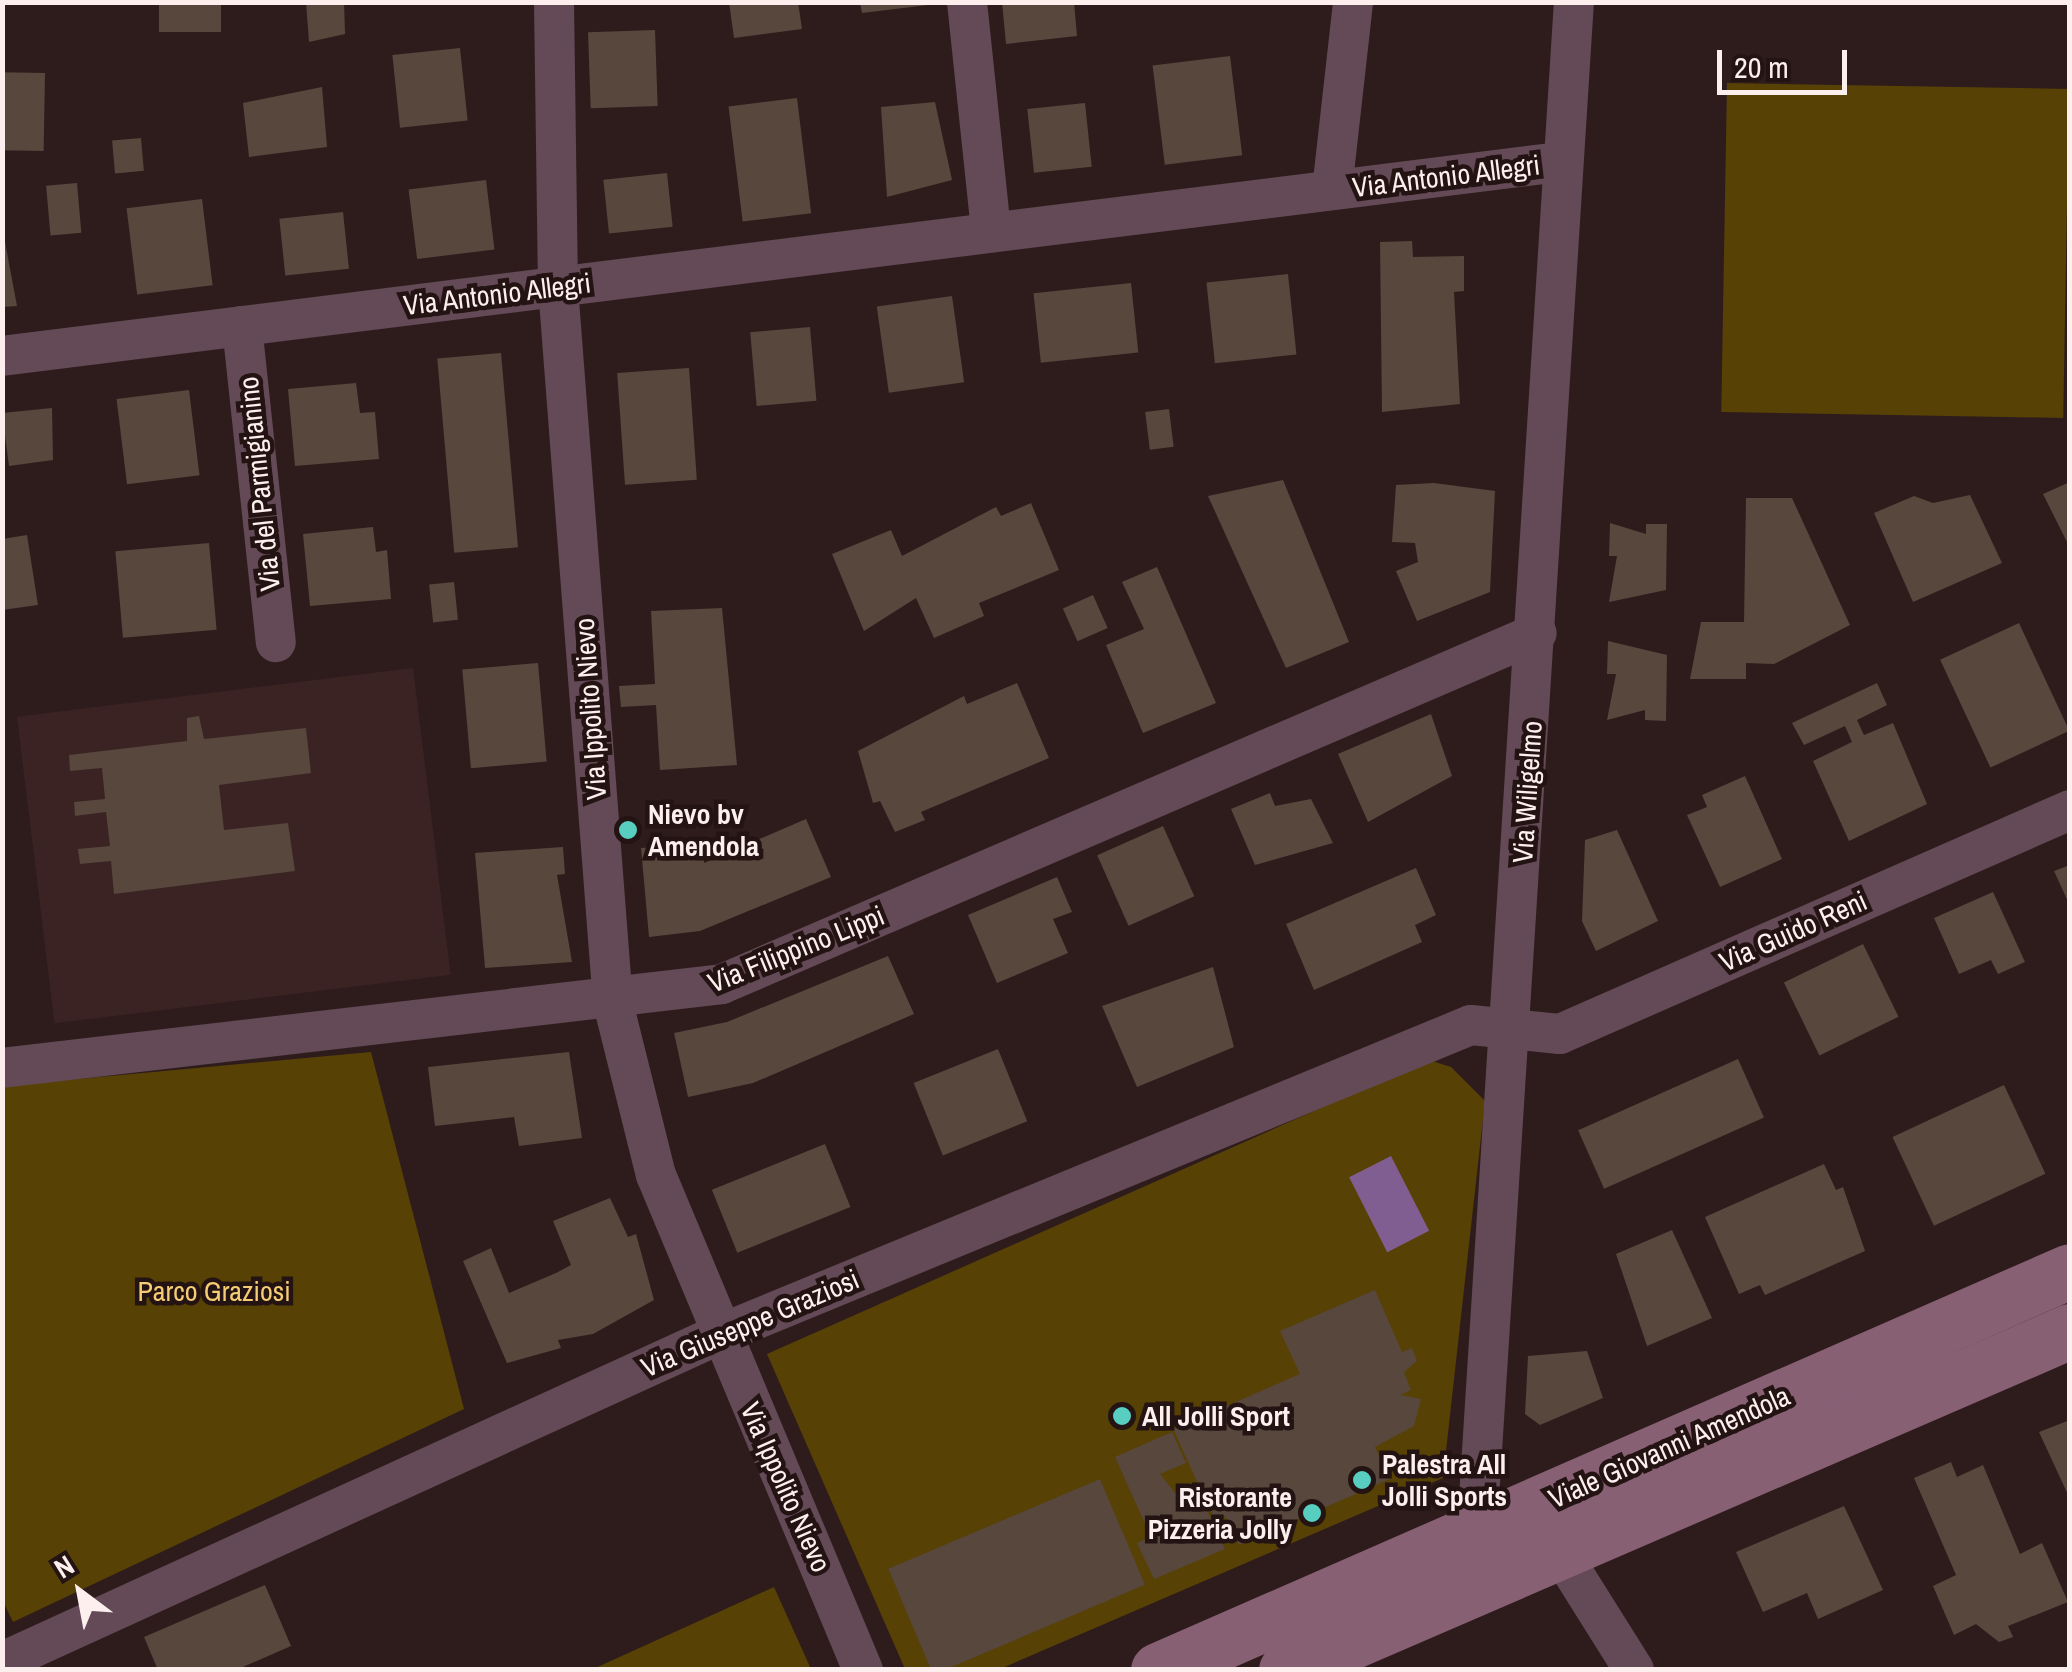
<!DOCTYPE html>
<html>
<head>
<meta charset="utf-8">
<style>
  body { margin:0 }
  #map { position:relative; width:2072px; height:1672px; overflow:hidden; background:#2e1c1c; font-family:"Archivo Narrow",sans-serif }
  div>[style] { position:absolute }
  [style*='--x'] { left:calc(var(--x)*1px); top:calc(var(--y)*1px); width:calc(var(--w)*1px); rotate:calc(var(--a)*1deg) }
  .built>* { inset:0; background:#3b2323; transform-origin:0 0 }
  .green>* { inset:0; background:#574105; transform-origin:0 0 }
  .water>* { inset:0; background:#815e91; transform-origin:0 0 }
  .building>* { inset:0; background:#57473d; transform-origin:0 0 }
  .minor>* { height:40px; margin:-20px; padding:0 20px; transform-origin:20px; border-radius:20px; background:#634a56 }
  .secondary>* { height:55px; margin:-27.5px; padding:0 27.5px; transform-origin:27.5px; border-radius:27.5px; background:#886074 }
  .dots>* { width:28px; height:28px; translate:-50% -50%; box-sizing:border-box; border:5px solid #241313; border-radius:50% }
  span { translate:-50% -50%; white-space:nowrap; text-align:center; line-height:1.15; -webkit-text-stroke:9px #241313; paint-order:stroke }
  .street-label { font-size:28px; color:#fcefee }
  .poi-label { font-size:28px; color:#fcefee; font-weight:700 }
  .left { translate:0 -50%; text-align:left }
  .right { translate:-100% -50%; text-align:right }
  .park-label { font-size:28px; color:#f4cd74 }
  .frame { position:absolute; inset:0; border:5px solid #fcefee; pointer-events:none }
  .north { position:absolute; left:30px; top:1542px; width:100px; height:100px; -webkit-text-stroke:8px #241313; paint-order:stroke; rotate:328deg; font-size:28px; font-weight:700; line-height:40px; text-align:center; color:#fcefee }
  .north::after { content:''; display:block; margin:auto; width:35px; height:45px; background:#fcefee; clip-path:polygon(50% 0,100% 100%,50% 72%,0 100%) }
  .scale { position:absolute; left:1717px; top:50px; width:130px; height:45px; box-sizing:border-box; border:5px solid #fcefee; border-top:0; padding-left:12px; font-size:30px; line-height:35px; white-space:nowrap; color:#fcefee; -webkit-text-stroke:8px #241313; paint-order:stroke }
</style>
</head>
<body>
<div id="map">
  <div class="built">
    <div style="left:413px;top:668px;width:309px;height:399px;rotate:83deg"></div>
  </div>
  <div class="green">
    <div style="left:1727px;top:83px;width:342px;height:329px;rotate:1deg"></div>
    <div style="clip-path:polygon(371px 1052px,464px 1409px,13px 1622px,2px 1599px,2px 1086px)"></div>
    <div style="clip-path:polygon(1429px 1060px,1451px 1067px,1485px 1101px,1443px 1478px,1000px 1669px,905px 1669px,767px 1354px)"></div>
    <div style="clip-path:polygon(774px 1587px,811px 1669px,593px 1669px)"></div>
  </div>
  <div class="water">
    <div style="left:1391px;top:1156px;width:84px;height:47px;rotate:63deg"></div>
  </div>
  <div class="building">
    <div style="left:159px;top:2px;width:62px;height:30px"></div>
    <div style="clip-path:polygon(306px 2px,344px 2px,345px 34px,309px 42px)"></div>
    <div style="clip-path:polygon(729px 2px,798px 2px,802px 29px,734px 38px)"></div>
    <div style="clip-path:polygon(860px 2px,928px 2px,928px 5px,862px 13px)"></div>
    <div style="clip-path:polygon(1002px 2px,1074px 2px,1077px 36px,1006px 44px)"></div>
    <div style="left:655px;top:30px;width:76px;height:67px;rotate:88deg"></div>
    <div style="left:460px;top:48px;width:73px;height:68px;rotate:84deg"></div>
    <div style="left:1230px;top:56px;width:100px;height:78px;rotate:83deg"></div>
    <div style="left:45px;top:73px;width:78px;height:43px;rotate:91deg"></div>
    <div style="clip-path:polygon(322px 87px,327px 147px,249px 157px,243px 103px)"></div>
    <div style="left:797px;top:98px;width:116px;height:69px;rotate:83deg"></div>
    <div style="clip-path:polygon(935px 102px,952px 180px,887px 197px,881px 107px)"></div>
    <div style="left:1085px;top:103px;width:64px;height:58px;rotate:84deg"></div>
    <div style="left:141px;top:138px;width:33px;height:29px;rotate:85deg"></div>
    <div style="left:667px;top:173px;width:54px;height:64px;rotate:84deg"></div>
    <div style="left:486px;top:180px;width:70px;height:78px;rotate:83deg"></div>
    <div style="left:77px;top:183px;width:50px;height:31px;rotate:85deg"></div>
    <div style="left:202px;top:199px;width:87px;height:76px;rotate:83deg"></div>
    <div style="left:343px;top:212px;width:57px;height:64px;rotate:84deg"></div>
    <div style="clip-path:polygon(2px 226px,17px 306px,2px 307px)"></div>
    <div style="clip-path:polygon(1412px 241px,1413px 257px,1464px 256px,1464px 291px,1454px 292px,1460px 404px,1382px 412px,1380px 242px)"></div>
    <div style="left:1288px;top:274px;width:81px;height:82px;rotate:84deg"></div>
    <div style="left:1131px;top:283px;width:70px;height:98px;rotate:84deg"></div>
    <div style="left:952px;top:296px;width:87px;height:76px;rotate:82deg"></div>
    <div style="left:810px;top:327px;width:74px;height:60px;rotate:85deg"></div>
    <div style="left:501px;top:353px;width:195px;height:64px;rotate:85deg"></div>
    <div style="left:689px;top:368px;width:112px;height:72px;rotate:86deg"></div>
    <div style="clip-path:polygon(356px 383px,360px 413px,375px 412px,379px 459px,295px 466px,288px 389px)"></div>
    <div style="left:189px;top:390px;width:86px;height:73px;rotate:83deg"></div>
    <div style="clip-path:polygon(52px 408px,53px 460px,9px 466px,2px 413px)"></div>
    <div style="left:1169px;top:409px;width:38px;height:24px;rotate:83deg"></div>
    <div style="clip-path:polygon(1283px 480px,1349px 642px,1286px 668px,1208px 496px)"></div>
    <div style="clip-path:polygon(2070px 482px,2070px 548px,2043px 494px)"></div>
    <div style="clip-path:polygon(1434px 483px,1495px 491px,1490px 592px,1417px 621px,1396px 571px,1418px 562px,1415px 543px,1392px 542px,1396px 485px)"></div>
    <div style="clip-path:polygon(1970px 495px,2002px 563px,1913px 602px,1874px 513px,1914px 496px,1933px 503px)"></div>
    <div style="clip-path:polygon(1746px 498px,1792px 498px,1850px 625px,1774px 664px,1746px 663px,1746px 679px,1690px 679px,1701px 622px,1744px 622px)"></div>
    <div style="clip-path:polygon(1031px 503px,1059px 570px,979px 603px,984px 616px,934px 638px,916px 598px,864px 631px,832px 554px,891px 530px,902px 556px,996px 507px,1001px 516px)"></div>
    <div style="clip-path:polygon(1610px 523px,1646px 534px,1646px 524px,1667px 524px,1666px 590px,1609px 602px,1617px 556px,1609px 556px)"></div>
    <div style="clip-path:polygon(373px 527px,376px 552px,387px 550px,391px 599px,310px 606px,303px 534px)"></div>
    <div style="clip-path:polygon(27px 535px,38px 605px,2px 610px,2px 539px)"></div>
    <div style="left:209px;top:543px;width:87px;height:94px;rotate:85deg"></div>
    <div style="clip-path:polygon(1157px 567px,1216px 703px,1143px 733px,1106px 645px,1144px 629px,1122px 582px)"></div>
    <div style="left:454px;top:582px;width:38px;height:25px;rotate:84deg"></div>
    <div style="left:1093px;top:595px;width:36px;height:33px;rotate:66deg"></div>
    <div style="clip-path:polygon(722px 608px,737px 765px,660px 770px,656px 705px,621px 707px,619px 686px,655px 684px,651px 611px)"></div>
    <div style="left:2019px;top:623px;width:119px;height:87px;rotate:65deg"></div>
    <div style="clip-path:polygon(1608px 641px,1667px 655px,1666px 721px,1645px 720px,1645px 710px,1607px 720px,1616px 674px,1607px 674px)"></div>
    <div style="left:538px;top:663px;width:99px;height:76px;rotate:85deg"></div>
    <div style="clip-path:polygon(1017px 683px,1049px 758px,921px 812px,925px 820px,895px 832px,880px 801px,873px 803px,858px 751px,964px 696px,967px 704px)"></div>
    <div style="clip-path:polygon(1877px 683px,1887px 705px,1857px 720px,1864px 735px,1893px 723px,1927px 804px,1849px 841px,1813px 761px,1852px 742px,1845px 726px,1804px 745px,1792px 723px)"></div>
    <div style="clip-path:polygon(1431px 714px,1452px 776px,1368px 822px,1338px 754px)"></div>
    <div style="clip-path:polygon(199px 716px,204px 739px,306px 728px,311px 773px,219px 785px,224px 830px,288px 823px,295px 871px,114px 894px,111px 861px,80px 864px,78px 849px,110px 846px,106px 812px,75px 816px,74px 802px,105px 799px,102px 768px,70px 771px,69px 755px,187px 741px,187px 718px)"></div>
    <div style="clip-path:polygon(1745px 776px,1782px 859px,1720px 887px,1687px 815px,1707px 807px,1702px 795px)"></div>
    <div style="clip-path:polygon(1270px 793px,1275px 806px,1311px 799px,1333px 843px,1255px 865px,1231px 809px)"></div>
    <div style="clip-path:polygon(806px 819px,831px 877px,700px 931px,649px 937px,641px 848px,703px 844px,704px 863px)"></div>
    <div style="left:1163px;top:826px;width:77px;height:72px;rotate:66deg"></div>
    <div style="clip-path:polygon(1617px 830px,1658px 921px,1596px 951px,1582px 921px,1585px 840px)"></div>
    <div style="clip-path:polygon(563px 847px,565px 874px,557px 875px,572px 962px,485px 968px,475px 853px)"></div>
    <div style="clip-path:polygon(2070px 865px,2070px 906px,2054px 871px)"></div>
    <div style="clip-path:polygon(1416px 868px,1436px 915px,1415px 925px,1422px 942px,1314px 990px,1286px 924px)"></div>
    <div style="clip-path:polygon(1057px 877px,1072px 912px,1053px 919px,1068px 953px,997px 983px,968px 915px)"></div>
    <div style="clip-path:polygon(1993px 892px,2025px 962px,1998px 974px,1991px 960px,1959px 974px,1934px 918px)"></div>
    <div style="left:1863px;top:944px;width:81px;height:88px;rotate:64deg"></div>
    <div style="clip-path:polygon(888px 956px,914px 1014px,753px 1083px,688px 1097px,674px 1033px,727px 1022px)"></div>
    <div style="clip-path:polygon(1213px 967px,1234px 1047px,1137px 1087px,1102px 1006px)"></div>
    <div style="left:998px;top:1049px;width:78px;height:91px;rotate:68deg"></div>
    <div style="clip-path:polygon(569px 1052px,582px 1138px,519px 1146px,514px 1117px,435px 1126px,428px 1067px)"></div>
    <div style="left:1738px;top:1059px;width:64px;height:175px;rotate:66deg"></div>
    <div style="left:2004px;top:1085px;width:98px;height:123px;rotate:65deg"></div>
    <div style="left:825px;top:1144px;width:68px;height:122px;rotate:68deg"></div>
    <div style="clip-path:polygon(1824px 1164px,1836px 1190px,1843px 1187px,1865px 1251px,1765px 1295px,1760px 1285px,1739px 1294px,1705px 1217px)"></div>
    <div style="clip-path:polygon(610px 1198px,628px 1237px,636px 1234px,654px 1300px,593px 1334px,558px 1340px,561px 1348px,507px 1363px,463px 1261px,491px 1248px,509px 1293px,556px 1273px,571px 1265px,553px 1221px)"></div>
    <div style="clip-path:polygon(1672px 1230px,1712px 1318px,1647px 1346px,1616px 1254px)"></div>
    <div style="clip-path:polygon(1375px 1290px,1402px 1352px,1412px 1348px,1417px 1361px,1404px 1372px,1411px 1390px,1400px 1395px,1421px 1399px,1414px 1426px,1375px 1447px,1390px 1479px,1239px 1545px,1225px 1516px,1215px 1521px,1173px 1429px,1300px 1374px,1280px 1331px)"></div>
    <div style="clip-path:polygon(1587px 1351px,1603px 1398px,1540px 1425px,1525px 1414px,1528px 1356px)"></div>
    <div style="clip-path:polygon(2070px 1420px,2070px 1497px,2069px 1497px,2039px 1432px)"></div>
    <div style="clip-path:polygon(1172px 1432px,1186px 1463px,1160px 1474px,1175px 1493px,1195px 1484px,1225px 1549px,1154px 1579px,1137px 1543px,1151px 1537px,1115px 1457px)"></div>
    <div style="clip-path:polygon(1951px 1462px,1957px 1477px,1983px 1465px,2020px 1554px,2042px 1543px,2068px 1602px,2008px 1626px,2013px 1637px,1999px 1642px,1976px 1624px,1954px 1635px,1933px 1586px,1956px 1575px,1914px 1478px)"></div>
    <div style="left:1100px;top:1479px;width:115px;height:230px;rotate:67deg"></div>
    <div style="clip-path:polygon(1844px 1506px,1883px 1590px,1818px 1619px,1807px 1593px,1763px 1612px,1736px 1552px)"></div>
    <div style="clip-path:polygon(265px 1585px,291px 1646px,236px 1670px,158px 1670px,144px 1637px)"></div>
  </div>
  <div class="minor">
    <div style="--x:554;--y:2;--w:285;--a:89.2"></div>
    <div style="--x:558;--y:287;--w:718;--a:85.61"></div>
    <div style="--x:613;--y:1003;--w:177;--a:76"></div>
    <div style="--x:656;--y:1175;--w:537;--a:67.31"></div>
    <div style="--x:967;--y:2;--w:231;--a:84"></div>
    <div style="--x:1332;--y:190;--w:189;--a:-83.6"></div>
    <div style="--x:242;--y:326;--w:318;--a:83.9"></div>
    <div style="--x:2;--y:356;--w:1569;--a:-7.1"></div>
    <div style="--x:2;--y:1068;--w:725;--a:-6.65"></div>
    <div style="--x:722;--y:984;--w:887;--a:-23.3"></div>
    <div style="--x:1498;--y:1546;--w:38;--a:-122"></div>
    <div style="--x:1478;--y:1514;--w:1515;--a:-86.37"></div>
    <div style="--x:1560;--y:1552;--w:139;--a:57.9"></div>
    <div style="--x:2;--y:1662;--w:787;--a:-24.55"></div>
    <div style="--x:718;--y:1335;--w:814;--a:-22.38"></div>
    <div style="--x:1471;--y:1025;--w:89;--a:5.8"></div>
    <div style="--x:1560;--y:1034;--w:557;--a:-23.71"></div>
  </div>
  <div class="secondary">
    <div style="--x:1158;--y:1670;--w:995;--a:-23.63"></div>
    <div style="--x:1286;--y:1670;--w:854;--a:-23.38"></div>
  </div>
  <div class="dots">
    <div style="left:628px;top:830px;background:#58cec0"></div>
    <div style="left:1122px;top:1416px;background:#58cec0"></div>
    <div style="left:1362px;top:1480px;background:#58cec0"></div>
    <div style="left:1312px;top:1513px;background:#58cec0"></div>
  </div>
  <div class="street-label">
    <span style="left:1446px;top:176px;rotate:-7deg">Via Antonio Allegri</span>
    <span style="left:497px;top:294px;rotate:-7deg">Via Antonio Allegri</span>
    <span style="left:259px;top:484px;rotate:-96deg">Via del Parmigianino</span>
    <span style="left:590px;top:709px;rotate:-94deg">Via Ippolito Nievo</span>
    <span style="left:1527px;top:792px;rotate:-86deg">Via Wiligelmo</span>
    <span style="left:1793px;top:931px;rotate:-24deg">Via Guido Reni</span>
    <span style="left:796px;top:949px;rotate:-22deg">Via Filippino Lippi</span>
    <span style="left:750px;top:1323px;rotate:-23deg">Via Giuseppe Graziosi</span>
    <span style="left:1669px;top:1447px;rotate:-24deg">Viale Giovanni Amendola</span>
    <span style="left:786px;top:1487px;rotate:66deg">Via Ippolito Nievo</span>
  </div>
  <div class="poi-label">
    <span class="left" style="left:648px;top:830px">Nievo bv<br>Amendola</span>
    <span class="left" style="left:1142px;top:1416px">All Jolli Sport</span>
    <span class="left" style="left:1382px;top:1480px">Palestra All<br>Jolli Sports</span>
    <span class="right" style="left:1292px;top:1513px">Ristorante<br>Pizzeria Jolly</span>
  </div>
  <div class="park-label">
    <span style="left:214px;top:1291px">Parco Graziosi</span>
  </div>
  <div class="frame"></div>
  <div class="north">N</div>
  <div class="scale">20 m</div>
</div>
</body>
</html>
